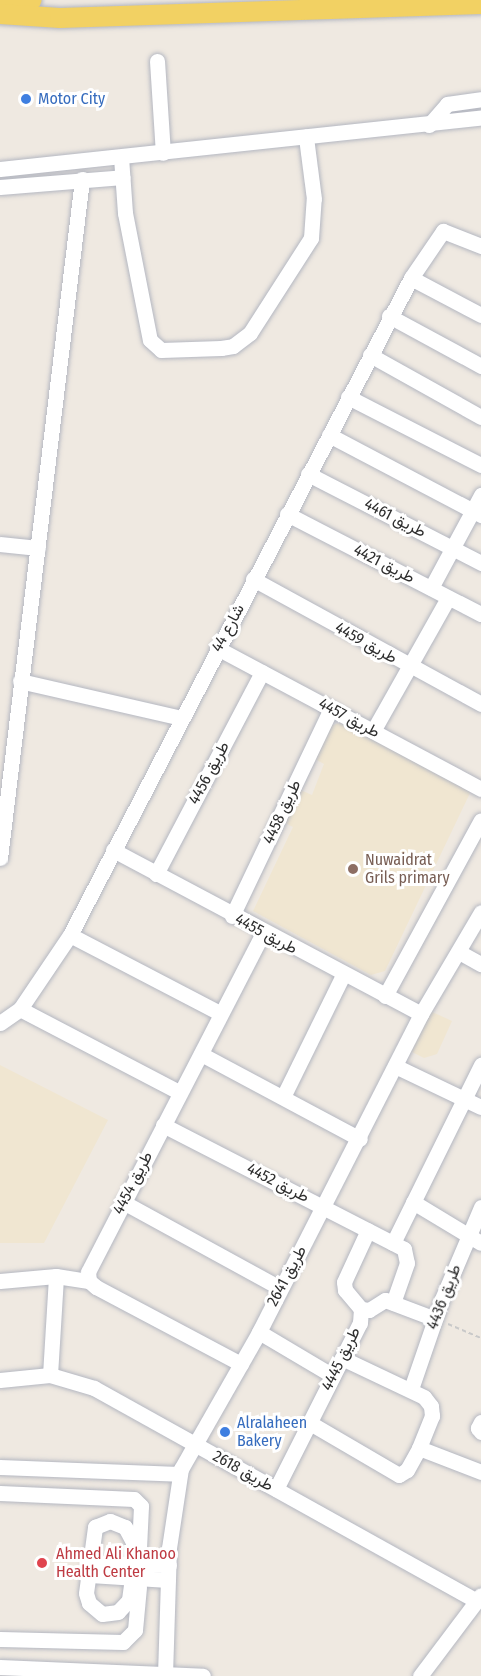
<!DOCTYPE html>
<html>
<head>
<meta charset="utf-8">
<style>
  body { margin:0 }
  #map { position:relative; width:481px; height:1676px; overflow:hidden; background:#efe9e1; font-family:"Fira Sans Condensed",Vazirmatn,sans-serif }
  div>[style] { position:absolute }
  [style*='--x'] { left:calc(var(--x)*1px); top:calc(var(--y)*1px); width:calc(var(--w)*1px); rotate:calc(var(--a)*1deg) }
  .education>* { inset:0; background:#f0e6d1 }
  .path>* { height:2px; margin-top:-1px; transform-origin:0; background:repeating-linear-gradient(90deg,#c9c9c9 0 4.5px,transparent 0 7.5px) }
  .roads { filter:drop-shadow(0 0 2px #b4b7c1) drop-shadow(0 0 2px #b4b7c1) }
  .minor>* { height:15px; margin:-7.5px; padding:0 7.5px; transform-origin:7.5px; border-radius:7.5px; background:#fff }
  .major>* { height:20px; margin:-10px; padding:0 10px; transform-origin:10px; border-radius:10px; background:#f2d163 }
  .dots>* { width:16px; height:16px; translate:-50% -50%; box-sizing:border-box; border:3px solid #fff; border-radius:50% }
  span { translate:-50% -50%; white-space:nowrap; text-align:center; line-height:1.15; -webkit-text-stroke:6px #fff; paint-order:stroke }
  .shop-label { font-size:16px; color:#366cbe }
  .left { translate:0 -50%; text-align:left }
  .street-label { font-size:16px; color:#2e2e2e }
  .education-label { font-size:16px; color:#785e54 }
  .health-label { font-size:16px; color:#be3a42 }
</style>
</head>
<body>
<div id="map">
  <div class="education">
    <div style="clip-path:polygon(342px 722px,471px 791px,385px 971px,371px 975px,253px 911px,293px 827px,281px 821px,296px 788px,312px 795px,324px 764px,313px 758px,327px 727px)"></div>
    <div style="clip-path:polygon(428px 1010px,452px 1021px,437px 1054px,424px 1058px,408px 1050px)"></div>
    <div style="clip-path:polygon(0 1065px,108px 1120px,44px 1243px,0 1243px)"></div>
  </div>
  <div class="path">
    <div style="--x:448;--y:1324;--w:36;--a:23"></div>
  </div>
  <div class="roads">
    <div class="minor">
      <div style="--x:157;--y:61;--w:92;--a:86.3"></div>
      <div style="--x:429;--y:125;--w:28;--a:-49"></div>
      <div style="--x:447;--y:104;--w:34;--a:-8"></div>
      <div style="--x:121;--y:157;--w:56;--a:85.9"></div>
      <div style="--x:125;--y:213;--w:129;--a:78.9"></div>
      <div style="--x:150;--y:340;--w:15;--a:42"></div>
      <div style="--x:161;--y:350;--w:60;--a:-1.9"></div>
      <div style="--x:221;--y:348;--w:12;--a:-9"></div>
      <div style="--x:233;--y:346;--w:21;--a:-37"></div>
      <div style="--x:250;--y:333;--w:113;--a:-57.3"></div>
      <div style="--x:311;--y:238;--w:39;--a:-86"></div>
      <div style="--x:314;--y:199;--w:63;--a:-97.4"></div>
      <div style="--x:0;--y:169;--w:484;--a:-6.1"></div>
      <div style="--x:0;--y:187;--w:123;--a:-4.6"></div>
      <div style="--x:411;--y:278;--w:79;--a:27.9"></div>
      <div style="--x:389;--y:316;--w:105;--a:28.5"></div>
      <div style="--x:370;--y:355;--w:127;--a:29.2"></div>
      <div style="--x:348;--y:397;--w:149;--a:27.1"></div>
      <div style="--x:329;--y:435;--w:172;--a:27.8"></div>
      <div style="--x:308;--y:474;--w:195;--a:27.2"></div>
      <div style="--x:287;--y:514;--w:218;--a:27.3"></div>
      <div style="--x:0;--y:544;--w:38;--a:6"></div>
      <div style="--x:253;--y:579;--w:260;--a:28.7"></div>
      <div style="--x:431;--y:588;--w:106;--a:-61.7"></div>
      <div style="--x:217;--y:648;--w:299;--a:28.1"></div>
      <div style="--x:20;--y:681;--w:166;--a:12.9"></div>
      <div style="--x:373;--y:731;--w:153;--a:-60.6"></div>
      <div style="--x:113;--y:850;--w:349;--a:28"></div>
      <div style="--x:0;--y:858;--w:684;--a:-83.11"></div>
      <div style="--x:156;--y:874;--w:228;--a:-62.3"></div>
      <div style="--x:232;--y:916;--w:230;--a:-64.5"></div>
      <div style="--x:70;--y:935;--w:169;--a:27.5"></div>
      <div style="--x:459;--y:952;--w:25;--a:29"></div>
      <div style="--x:385;--y:996;--w:200;--a:-61.4"></div>
      <div style="--x:20;--y:1009;--w:179;--a:27.6"></div>
      <div style="--x:0;--y:1023;--w:24;--a:-35"></div>
      <div style="--x:20;--y:1009;--w:89;--a:-56"></div>
      <div style="--x:70;--y:935;--w:740;--a:-62.57"></div>
      <div style="--x:411;--y:278;--w:57;--a:-55.8"></div>
      <div style="--x:443;--y:231;--w:41;--a:21.5"></div>
      <div style="--x:201;--y:1054;--w:180;--a:28.1"></div>
      <div style="--x:395;--y:1066;--w:95;--a:25.5"></div>
      <div style="--x:283;--y:1097;--w:136;--a:-63.8"></div>
      <div style="--x:163;--y:1125;--w:271;--a:27.2"></div>
      <div style="--x:404;--y:1249;--w:14;--a:78"></div>
      <div style="--x:407;--y:1263;--w:42;--a:109.3"></div>
      <div style="--x:123;--y:1202;--w:179;--a:28.7"></div>
      <div style="--x:413;--y:1202;--w:79;--a:31.1"></div>
      <div style="--x:393;--y:1243;--w:199;--a:-63.7"></div>
      <div style="--x:0;--y:1281;--w:56;--a:-5.1"></div>
      <div style="--x:56;--y:1276;--w:33;--a:9"></div>
      <div style="--x:361;--y:1309;--w:8;--a:7"></div>
      <div style="--x:369;--y:1310;--w:19;--a:-32"></div>
      <div style="--x:385;--y:1300;--w:53;--a:20.8"></div>
      <div style="--x:259;--y:1332;--w:86;--a:30.7"></div>
      <div style="--x:241;--y:1364;--w:164;--a:-152"></div>
      <div style="--x:96;--y:1287;--w:9;--a:-139"></div>
      <div style="--x:89;--y:1281;--w:9;--a:-96"></div>
      <div style="--x:88;--y:1272;--w:382;--a:-62.7"></div>
      <div style="--x:50;--y:1375;--w:99;--a:-86.5"></div>
      <div style="--x:0;--y:1380;--w:50;--a:-5.7"></div>
      <div style="--x:50;--y:1375;--w:46;--a:16.5"></div>
      <div style="--x:94;--y:1388;--w:437;--a:29.1"></div>
      <div style="--x:411;--y:1389;--w:95;--a:-71"></div>
      <div style="--x:442;--y:1299;--w:100;--a:-67"></div>
      <div style="--x:481;--y:1422;--w:7;--a:117"></div>
      <div style="--x:478;--y:1428;--w:5;--a:53"></div>
      <div style="--x:310;--y:1423;--w:103;--a:30.3"></div>
      <div style="--x:399;--y:1475;--w:9;--a:-32"></div>
      <div style="--x:407;--y:1470;--w:25;--a:-61"></div>
      <div style="--x:419;--y:1448;--w:35;--a:-68"></div>
      <div style="--x:432;--y:1416;--w:10;--a:-96"></div>
      <div style="--x:431;--y:1406;--w:11;--a:-128"></div>
      <div style="--x:424;--y:1397;--w:91;--a:-154.6"></div>
      <div style="--x:419;--y:1448;--w:66;--a:21.2"></div>
      <div style="--x:0;--y:1467;--w:179;--a:2.2"></div>
      <div style="--x:276;--y:1489;--w:186;--a:-63.2"></div>
      <div style="--x:360;--y:1323;--w:14;--a:-86"></div>
      <div style="--x:361;--y:1309;--w:25;--a:-130"></div>
      <div style="--x:345;--y:1290;--w:8;--a:-97"></div>
      <div style="--x:344;--y:1282;--w:57;--a:-65.2"></div>
      <div style="--x:0;--y:1493;--w:134;--a:2.6"></div>
      <div style="--x:134;--y:1499;--w:10;--a:45"></div>
      <div style="--x:141;--y:1506;--w:43;--a:92.7"></div>
      <div style="--x:91;--y:1563;--w:78;--a:1.5"></div>
      <div style="--x:90;--y:1575;--w:78;--a:3.7"></div>
      <div style="--x:132;--y:1578;--w:22;--a:98"></div>
      <div style="--x:129;--y:1600;--w:16;--a:133"></div>
      <div style="--x:118;--y:1612;--w:16;--a:173"></div>
      <div style="--x:102;--y:1614;--w:17;--a:-140"></div>
      <div style="--x:89;--y:1603;--w:10;--a:-107"></div>
      <div style="--x:86;--y:1593;--w:67;--a:-82.2"></div>
      <div style="--x:95;--y:1527;--w:16;--a:-22"></div>
      <div style="--x:110;--y:1521;--w:16;--a:22"></div>
      <div style="--x:125;--y:1527;--w:17;--a:62"></div>
      <div style="--x:133;--y:1542;--w:22;--a:90"></div>
      <div style="--x:0;--y:1639;--w:123;--a:1.4"></div>
      <div style="--x:123;--y:1642;--w:17;--a:-45"></div>
      <div style="--x:135;--y:1630;--w:43;--a:-84.7"></div>
      <div style="--x:0;--y:1667;--w:203;--a:2.5"></div>
      <div style="--x:165;--y:1675;--w:127;--a:-88.2"></div>
      <div style="--x:169;--y:1548;--w:80;--a:-81.4"></div>
      <div style="--x:181;--y:1469;--w:158;--a:-60.3"></div>
      <div style="--x:259;--y:1332;--w:357;--a:-63"></div>
      <div style="--x:421;--y:1014;--w:118;--a:-59.5"></div>
      <div style="--x:420;--y:1676;--w:101;--a:-53"></div>
    </div>
    <div class="major">
      <div style="--x:0;--y:5;--w:32;--a:-9"></div>
      <div style="--x:0;--y:14;--w:60;--a:3.8"></div>
      <div style="--x:60;--y:18;--w:421;--a:-1.9"></div>
    </div>
  </div>
  <div class="dots">
    <div style="left:26px;top:99px;background:#3f7fe0"></div>
    <div style="left:353px;top:869px;background:#8d6e63"></div>
    <div style="left:225px;top:1432px;background:#3f7fe0"></div>
    <div style="left:42px;top:1563px;background:#e0444e"></div>
  </div>
  <div class="shop-label">
    <span class="left" style="left:38px;top:99px">Motor City</span>
    <span class="left" style="left:237px;top:1432px">Alralaheen<br>Bakery</span>
  </div>
  <div class="street-label">
    <span style="left:395px;top:518px;rotate:27deg">طريق 4461</span>
    <span style="left:384px;top:564px;rotate:27deg">طريق 4421</span>
    <span style="left:228px;top:628px;rotate:-62deg">شارع 44</span>
    <span style="left:366px;top:643px;rotate:29deg">طريق 4459</span>
    <span style="left:349px;top:718px;rotate:28deg">طريق 4457</span>
    <span style="left:209px;top:773px;rotate:-62deg">طريق 4456</span>
    <span style="left:282px;top:812px;rotate:-65deg">طريق 4458</span>
    <span style="left:266px;top:934px;rotate:28deg">طريق 4455</span>
    <span style="left:133px;top:1183px;rotate:-63deg">طريق 4454</span>
    <span style="left:278px;top:1183px;rotate:27deg">طريق 4452</span>
    <span style="left:287px;top:1276px;rotate:-62deg">طريق 2641</span>
    <span style="left:444px;top:1297px;rotate:-69deg">طريق 4436</span>
    <span style="left:341px;top:1359px;rotate:-64deg">طريق 4445</span>
    <span style="left:243px;top:1471px;rotate:29deg">طريق 2618</span>
  </div>
  <div class="education-label">
    <span class="left" style="left:365px;top:869px">Nuwaidrat<br>Grils primary</span>
  </div>
  <div class="health-label">
    <span class="left" style="left:56px;top:1563px">Ahmed Ali Khanoo<br>Health Center</span>
  </div>
</div>
</body>
</html>
